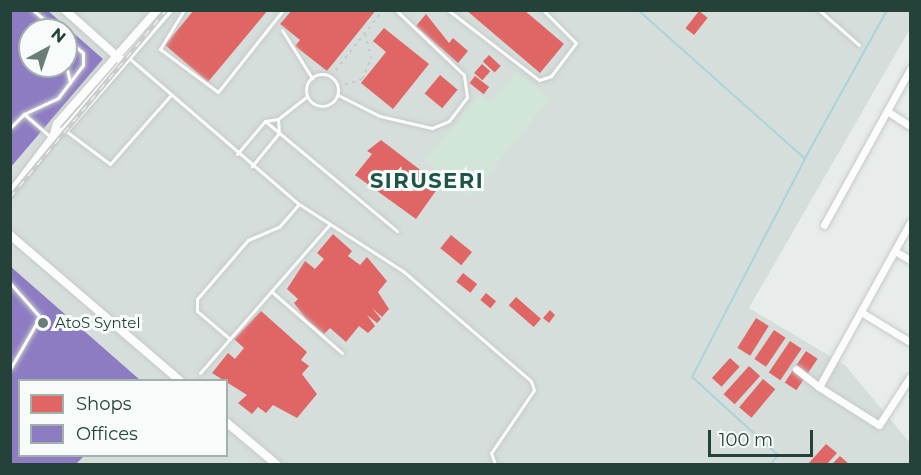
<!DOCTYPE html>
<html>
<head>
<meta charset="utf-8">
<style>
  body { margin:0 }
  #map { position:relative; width:921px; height:475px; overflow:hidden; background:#e8edeb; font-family:Montserrat,sans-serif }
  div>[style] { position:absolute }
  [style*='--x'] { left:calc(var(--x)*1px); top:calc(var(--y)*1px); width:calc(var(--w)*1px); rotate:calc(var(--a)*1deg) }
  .built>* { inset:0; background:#d6dedb }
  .green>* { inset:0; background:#d1e6d8 }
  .shops>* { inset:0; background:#e06666; transform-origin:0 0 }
  .offices>* { inset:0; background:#8e7cc3 }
  .stream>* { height:2px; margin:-1px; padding:0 1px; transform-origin:1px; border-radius:1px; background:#a9d4db }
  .path>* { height:1.5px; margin-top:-0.75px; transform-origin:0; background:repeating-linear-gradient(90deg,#c3ccca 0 3px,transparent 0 7.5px) }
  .roads { filter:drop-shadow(0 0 2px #c5cac8) drop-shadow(0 0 2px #c5cac8) }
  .service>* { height:3px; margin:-1.5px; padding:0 1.5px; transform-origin:1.5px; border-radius:1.5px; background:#fcfcfc }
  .service>.ring { margin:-1.5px; padding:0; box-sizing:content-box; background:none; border:3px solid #fcfcfc; border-radius:50% }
  .minor>* { height:7px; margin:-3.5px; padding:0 3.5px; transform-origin:3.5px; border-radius:3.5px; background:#fcfcfc }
  .tertiary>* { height:8px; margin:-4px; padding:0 4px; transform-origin:4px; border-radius:4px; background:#fcfcfc }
  .rail>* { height:4.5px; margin-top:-2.25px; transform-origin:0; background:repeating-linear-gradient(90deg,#f7fbf9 0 7px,#c9cdcc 0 14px); box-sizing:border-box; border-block:2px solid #c9cdcc }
  .dots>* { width:16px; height:16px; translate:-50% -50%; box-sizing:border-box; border:3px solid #f7fbf9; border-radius:50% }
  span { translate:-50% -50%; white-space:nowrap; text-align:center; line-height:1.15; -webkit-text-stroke:6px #f7fbf9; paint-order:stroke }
  .poi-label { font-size:15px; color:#24423a }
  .left { translate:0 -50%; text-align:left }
  .district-label { font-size:21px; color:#1f5548; font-weight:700; letter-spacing:1.5px }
  .frame { position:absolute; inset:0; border:12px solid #24423a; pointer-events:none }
  .legend { position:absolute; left:18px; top:379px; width:210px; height:78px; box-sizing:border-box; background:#f7fbf9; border:2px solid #a3b1ad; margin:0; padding:8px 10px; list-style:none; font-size:18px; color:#24423a }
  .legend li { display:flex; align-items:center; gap:12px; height:30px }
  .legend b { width:30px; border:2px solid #a3b1ad }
  .north { position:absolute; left:18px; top:18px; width:60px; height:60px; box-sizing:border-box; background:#f7fbf9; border:2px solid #a3b1ad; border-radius:50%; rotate:40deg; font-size:16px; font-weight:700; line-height:24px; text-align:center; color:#24423a }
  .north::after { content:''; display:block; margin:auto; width:21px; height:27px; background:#697e78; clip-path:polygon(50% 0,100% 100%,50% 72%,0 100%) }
  .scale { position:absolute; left:708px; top:430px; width:105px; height:27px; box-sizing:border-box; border:3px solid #24423a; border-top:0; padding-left:8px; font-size:18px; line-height:21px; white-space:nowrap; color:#24423a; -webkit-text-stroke:4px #f7fbf9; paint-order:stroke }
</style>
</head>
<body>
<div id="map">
  <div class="built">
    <div style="clip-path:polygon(evenodd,10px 11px,910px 11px,910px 29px,749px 308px,845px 365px,910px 443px,910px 464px,11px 464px,10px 11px,30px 30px,66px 30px,66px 66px,30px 66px,30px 30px,10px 11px,20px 380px,226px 380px,226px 456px,20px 456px,20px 380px)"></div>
  </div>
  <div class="green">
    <div style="clip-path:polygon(516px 72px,550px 98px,470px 197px,425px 160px,480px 94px,491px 104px)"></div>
  </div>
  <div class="shops">
    <div style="clip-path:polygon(194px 10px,268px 10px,208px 82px,165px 45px)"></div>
    <div style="clip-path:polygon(292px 10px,376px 10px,327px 71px,295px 46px,300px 40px,280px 24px)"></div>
    <div style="clip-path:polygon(466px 10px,524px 10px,564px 44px,540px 73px)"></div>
    <div style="left:699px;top:11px;width:11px;height:22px;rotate:38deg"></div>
    <div style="clip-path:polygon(426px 14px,449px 43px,453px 38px,468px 51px,458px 63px,416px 26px)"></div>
    <div style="clip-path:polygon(384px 28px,429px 64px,393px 109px,361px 83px,386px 52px,373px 41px)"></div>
    <div style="clip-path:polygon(10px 31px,30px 32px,30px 66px,59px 66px,56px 88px,47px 102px,10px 103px)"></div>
    <div style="left:489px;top:55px;width:16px;height:9px;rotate:43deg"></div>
    <div style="left:482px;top:64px;width:11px;height:12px;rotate:41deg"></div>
    <div style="left:440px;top:75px;width:23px;height:24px;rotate:40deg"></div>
    <div style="left:475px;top:76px;width:18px;height:9px;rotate:38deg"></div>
    <div style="clip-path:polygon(381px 140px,440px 185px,416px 219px,355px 175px,372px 154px,367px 151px)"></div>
    <div style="clip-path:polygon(333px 234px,352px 251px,348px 256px,360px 265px,367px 257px,387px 281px,378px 292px,389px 309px,382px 317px,372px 308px,381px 319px,377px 323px,367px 315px,375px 326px,368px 333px,359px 326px,346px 342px,330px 328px,324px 334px,306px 319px,294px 303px,298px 299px,287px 289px,305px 261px,315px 269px,324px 259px,317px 253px)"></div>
    <div style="left:451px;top:235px;width:27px;height:17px;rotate:39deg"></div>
    <div style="left:463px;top:273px;width:18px;height:11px;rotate:38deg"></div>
    <div style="left:486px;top:293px;width:13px;height:9px;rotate:39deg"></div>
    <div style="left:516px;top:297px;width:33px;height:11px;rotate:41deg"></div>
    <div style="clip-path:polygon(550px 310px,555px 315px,549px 323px,543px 318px)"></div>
    <div style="clip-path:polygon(261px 311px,307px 352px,301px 360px,309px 366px,302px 374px,317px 394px,297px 418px,273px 405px,266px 413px,258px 407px,252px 414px,238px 403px,247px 395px,212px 373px,228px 353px,235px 359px,244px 348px,234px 339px)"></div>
    <div style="left:756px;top:318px;width:15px;height:35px;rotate:32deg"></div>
    <div style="left:774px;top:330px;width:14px;height:35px;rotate:34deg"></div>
    <div style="left:790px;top:341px;width:14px;height:38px;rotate:34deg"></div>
    <div style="clip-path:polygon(41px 345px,41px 352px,69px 359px,77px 351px,86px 358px,88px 380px,20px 380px,29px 352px)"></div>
    <div style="left:806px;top:351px;width:14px;height:38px;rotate:34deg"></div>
    <div style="left:730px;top:358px;width:13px;height:27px;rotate:42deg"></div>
    <div style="left:749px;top:366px;width:15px;height:38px;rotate:42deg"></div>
    <div style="left:763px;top:379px;width:16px;height:37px;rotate:40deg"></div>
    <div style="clip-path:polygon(826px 444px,837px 453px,827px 464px,808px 464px)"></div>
    <div style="clip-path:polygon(840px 456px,849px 464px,832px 464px)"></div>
  </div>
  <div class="offices">
    <div style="clip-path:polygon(evenodd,10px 10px,47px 10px,103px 59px,10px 168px,10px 10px,30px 30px,66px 30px,66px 66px,30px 66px,30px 30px)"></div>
    <div style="clip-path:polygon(10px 266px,140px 380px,20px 380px,20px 456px,84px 456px,76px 464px,10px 464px)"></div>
  </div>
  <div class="stream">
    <div style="--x:638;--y:10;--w:224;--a:41.7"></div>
    <div style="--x:805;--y:159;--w:246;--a:117.4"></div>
    <div style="--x:692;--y:377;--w:116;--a:42.2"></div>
    <div style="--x:778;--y:455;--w:11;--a:128"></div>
    <div style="--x:804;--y:160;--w:171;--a:-61"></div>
  </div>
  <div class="path">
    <div style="--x:331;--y:76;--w:84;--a:-51.8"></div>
    <div style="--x:338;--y:87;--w:25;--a:-18"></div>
    <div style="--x:362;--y:79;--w:22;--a:-66"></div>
    <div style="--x:371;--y:59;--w:25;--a:-104"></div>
  </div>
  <div class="roads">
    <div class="service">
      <div style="--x:33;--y:10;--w:30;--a:41"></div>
      <div style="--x:184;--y:10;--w:46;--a:121.6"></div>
      <div style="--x:160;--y:49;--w:72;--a:36.6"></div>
      <div style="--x:218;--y:92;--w:105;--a:-51.6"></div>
      <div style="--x:448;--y:10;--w:115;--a:37.6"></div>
      <div style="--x:539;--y:80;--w:13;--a:-18"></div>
      <div style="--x:551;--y:76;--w:41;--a:-52.9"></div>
      <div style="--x:576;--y:43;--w:47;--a:-135"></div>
      <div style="--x:819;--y:10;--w:53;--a:41.2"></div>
      <div style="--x:282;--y:30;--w:57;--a:58"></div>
      <div style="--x:129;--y:58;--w:224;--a:40.7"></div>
      <div style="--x:299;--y:204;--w:124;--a:32.8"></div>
      <div style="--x:403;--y:271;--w:169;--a:40.7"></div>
      <div style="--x:531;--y:381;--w:9;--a:72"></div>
      <div style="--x:534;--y:390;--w:76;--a:124.3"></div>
      <div style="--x:491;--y:453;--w:12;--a:70"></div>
      <div style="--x:66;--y:63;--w:21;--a:-73"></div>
      <div style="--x:66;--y:65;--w:18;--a:77"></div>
      <div class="ring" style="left:306px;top:74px;width:29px;height:29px"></div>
      <div style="--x:338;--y:95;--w:47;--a:26.6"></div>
      <div style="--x:380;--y:116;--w:53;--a:13"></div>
      <div style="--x:432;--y:128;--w:18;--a:-22"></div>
      <div style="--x:449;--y:121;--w:30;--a:-53"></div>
      <div style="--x:467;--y:97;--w:22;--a:-98"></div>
      <div style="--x:464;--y:75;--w:94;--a:-136.3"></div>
      <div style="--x:24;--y:114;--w:35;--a:41"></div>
      <div style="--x:278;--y:119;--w:37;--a:-38"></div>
      <div style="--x:265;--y:121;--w:172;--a:39.8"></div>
      <div style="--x:10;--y:128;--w:20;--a:-45"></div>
      <div style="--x:24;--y:114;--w:38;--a:-25"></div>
      <div style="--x:58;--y:98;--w:41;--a:-52.9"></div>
      <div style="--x:83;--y:65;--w:12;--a:-90"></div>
      <div style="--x:83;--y:53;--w:23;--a:-139"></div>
      <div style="--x:66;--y:131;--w:55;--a:36.9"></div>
      <div style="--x:110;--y:164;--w:91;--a:-48.6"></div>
      <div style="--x:237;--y:154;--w:43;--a:-49.7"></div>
      <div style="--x:265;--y:121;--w:13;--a:-9"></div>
      <div style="--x:278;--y:119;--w:14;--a:86"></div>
      <div style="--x:279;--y:133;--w:43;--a:129.3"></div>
      <div style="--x:10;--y:283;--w:45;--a:48.6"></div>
      <div style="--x:40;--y:317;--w:60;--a:120"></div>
      <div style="--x:271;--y:291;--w:94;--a:41.1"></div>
      <div style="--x:230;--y:339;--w:43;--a:-139.7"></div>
      <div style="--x:197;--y:311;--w:12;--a:-90"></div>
      <div style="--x:197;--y:299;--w:78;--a:-49.2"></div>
      <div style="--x:248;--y:240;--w:34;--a:-23"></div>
      <div style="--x:279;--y:227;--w:30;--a:-49"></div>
      <div style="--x:200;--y:373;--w:196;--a:-48.9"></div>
    </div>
    <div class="minor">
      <div style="--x:887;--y:111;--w:27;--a:33"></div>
      <div style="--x:824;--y:225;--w:178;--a:-61.1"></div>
      <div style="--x:895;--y:251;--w:17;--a:31"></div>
      <div style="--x:861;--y:312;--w:57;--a:31.5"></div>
      <div style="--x:796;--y:369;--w:29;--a:38"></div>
      <div style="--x:819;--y:387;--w:188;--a:-61"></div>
      <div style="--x:819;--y:387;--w:71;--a:32.3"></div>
      <div style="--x:879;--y:425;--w:57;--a:-57.1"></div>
    </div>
    <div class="tertiary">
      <div style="--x:65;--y:10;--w:74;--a:41.7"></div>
      <div style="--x:53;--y:137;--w:14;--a:-30"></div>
      <div style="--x:65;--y:130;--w:159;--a:-49.1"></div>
      <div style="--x:10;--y:194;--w:71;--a:-53"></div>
      <div style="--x:53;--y:137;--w:14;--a:-73"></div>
      <div style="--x:57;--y:124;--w:152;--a:-48.7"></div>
      <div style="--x:10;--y:235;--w:223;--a:40.6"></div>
      <div style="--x:226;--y:422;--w:65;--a:40"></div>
    </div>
  </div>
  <div class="rail">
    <div style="--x:10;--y:197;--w:244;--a:-50.2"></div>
  </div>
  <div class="dots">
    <div style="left:43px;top:323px;background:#697e78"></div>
  </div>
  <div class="poi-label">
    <span class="left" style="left:55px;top:323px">AtoS Syntel</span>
  </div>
  <div class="district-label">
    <span style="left:427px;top:181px">SIRUSERI</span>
  </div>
  <div class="frame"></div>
  <ul class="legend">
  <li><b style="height:16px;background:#e06666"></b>Shops</li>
  <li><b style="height:16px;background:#8e7cc3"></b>Offices</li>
  </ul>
  <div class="north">N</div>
  <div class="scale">100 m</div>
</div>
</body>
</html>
